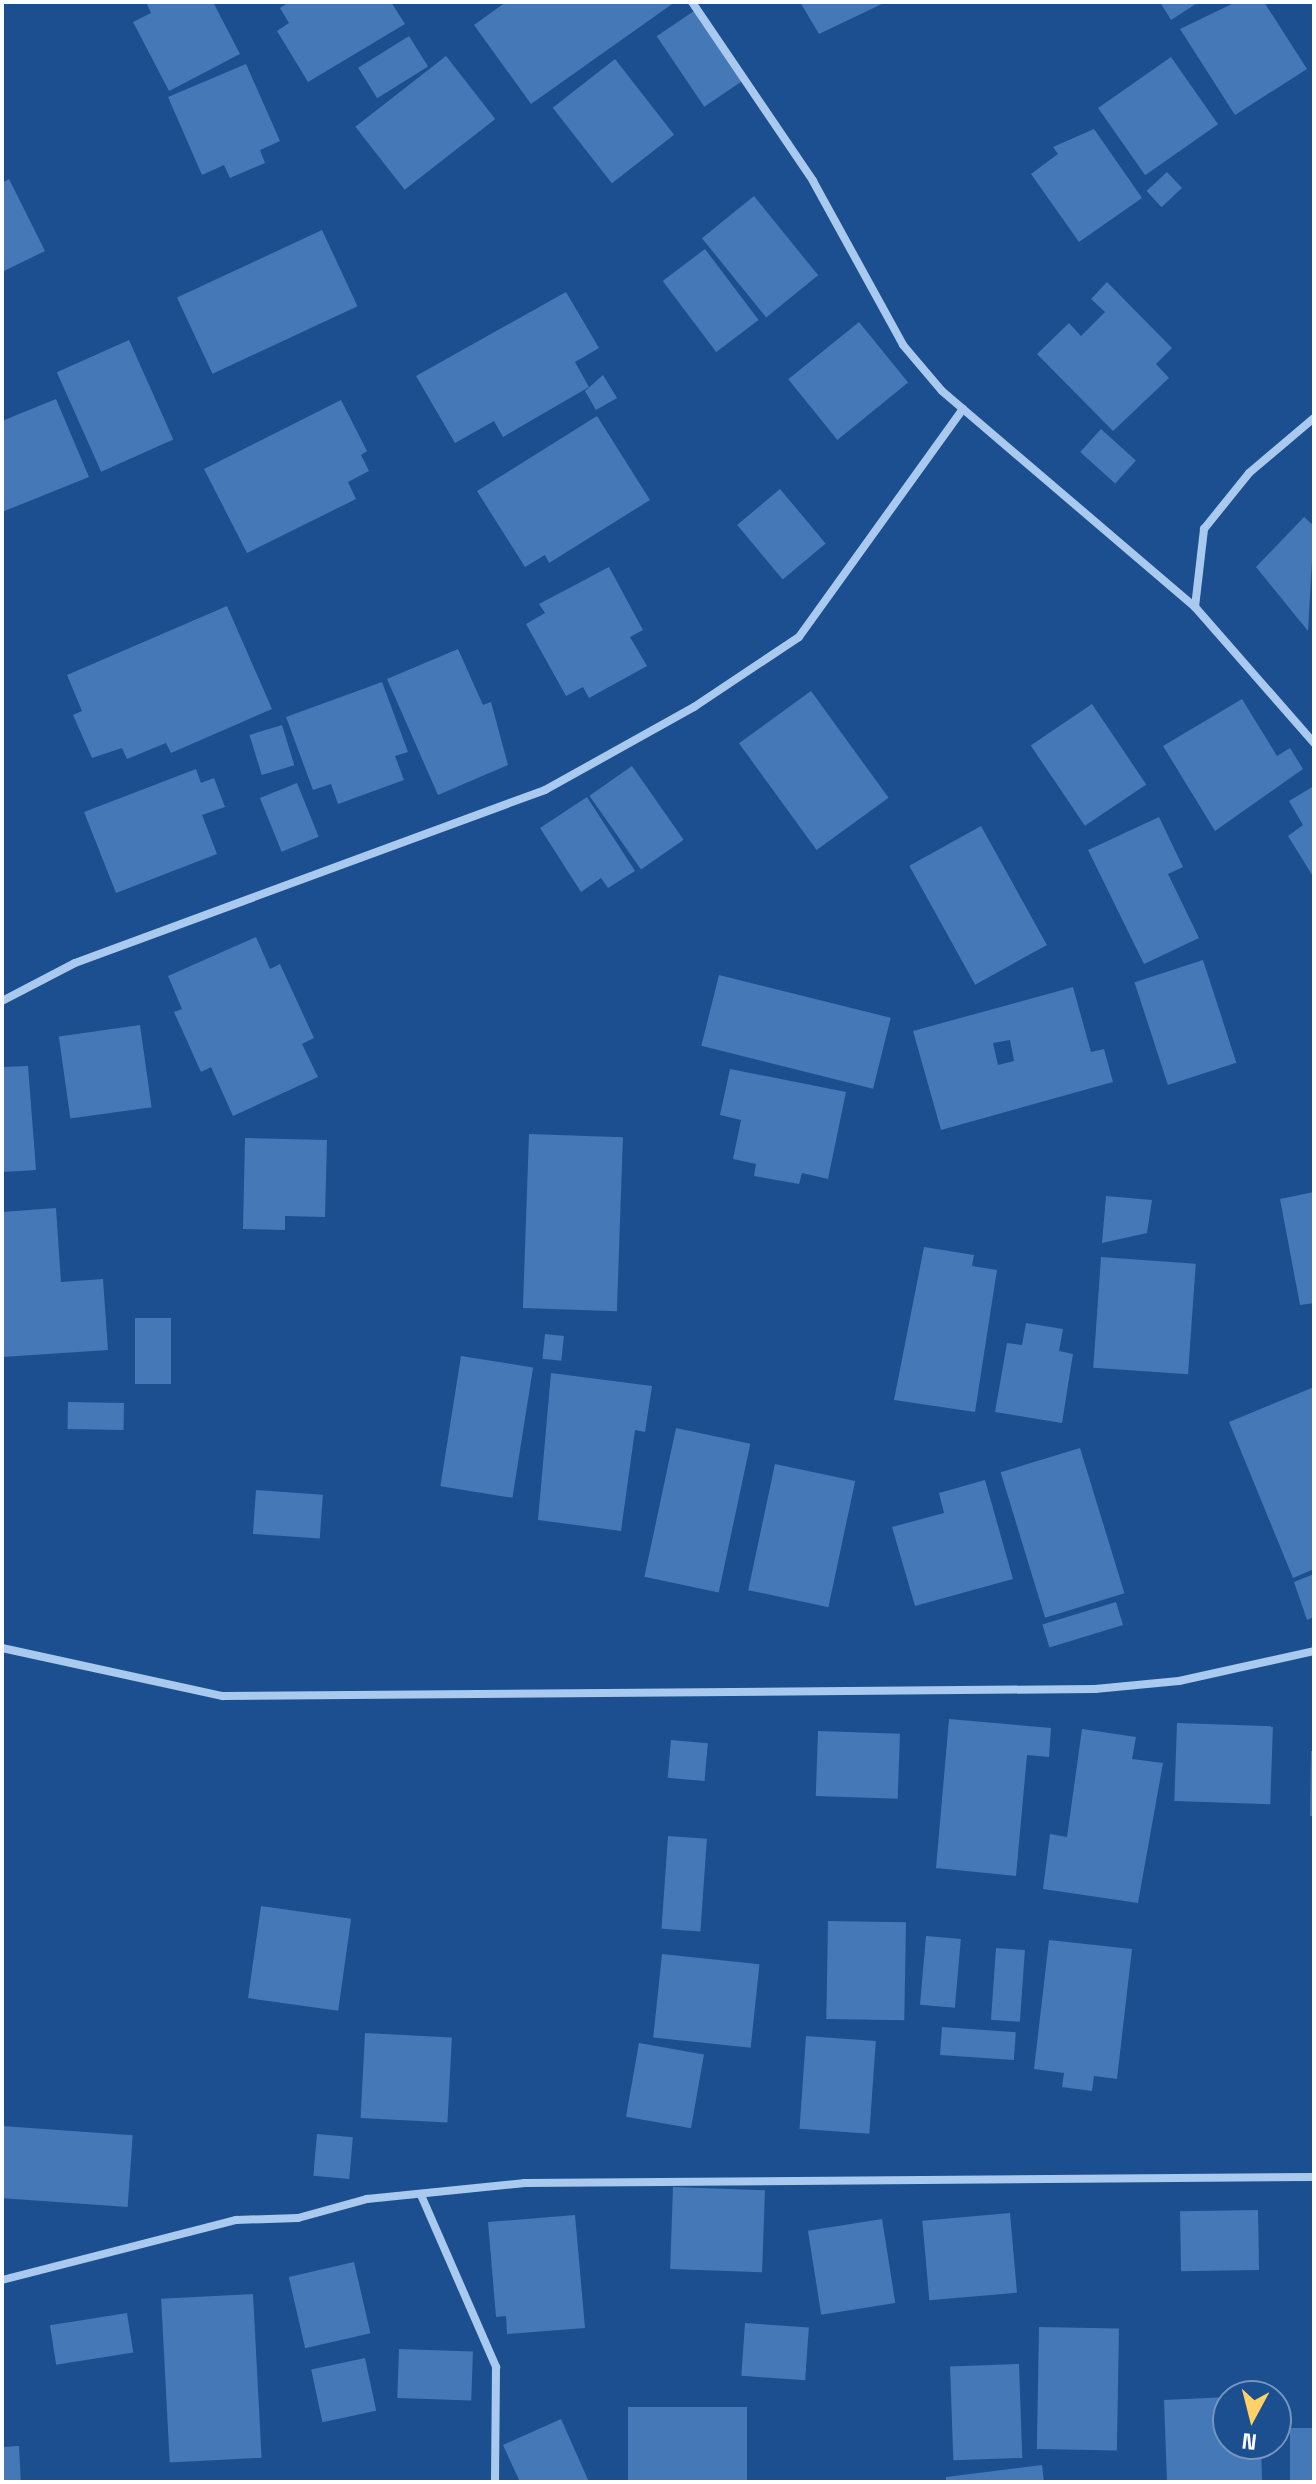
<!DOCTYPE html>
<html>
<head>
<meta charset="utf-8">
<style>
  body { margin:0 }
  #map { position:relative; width:1316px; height:2484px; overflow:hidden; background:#1b4f8f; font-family:"Space Grotesk",sans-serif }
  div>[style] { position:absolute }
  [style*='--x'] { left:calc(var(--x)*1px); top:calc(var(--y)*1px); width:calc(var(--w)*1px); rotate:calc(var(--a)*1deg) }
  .building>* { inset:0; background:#4478b7; transform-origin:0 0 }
  .street>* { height:8px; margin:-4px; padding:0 4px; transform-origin:4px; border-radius:4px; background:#a9c9ee }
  span { translate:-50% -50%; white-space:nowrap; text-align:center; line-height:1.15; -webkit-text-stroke:6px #1b4f8f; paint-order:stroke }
  .frame { position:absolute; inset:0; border:4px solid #fff; pointer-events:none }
  .north { position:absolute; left:1212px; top:2380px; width:80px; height:80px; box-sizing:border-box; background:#1b4f8f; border:2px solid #7695bc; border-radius:50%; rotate:187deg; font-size:22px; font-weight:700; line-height:32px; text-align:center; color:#fff }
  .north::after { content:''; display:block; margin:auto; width:28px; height:36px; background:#ffd166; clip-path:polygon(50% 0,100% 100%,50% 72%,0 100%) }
</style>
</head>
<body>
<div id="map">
  <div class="building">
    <div style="clip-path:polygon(146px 2px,213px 2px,240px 54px,169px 91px,133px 22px,151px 13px)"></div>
    <div style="clip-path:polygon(289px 2px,391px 2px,405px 24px,308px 82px,277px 31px,289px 23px,280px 8px)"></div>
    <div style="clip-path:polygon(506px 2px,675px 2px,531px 104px,474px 25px)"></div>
    <div style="clip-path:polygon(800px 2px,886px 2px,819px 34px)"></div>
    <div style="clip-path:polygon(1160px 2px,1199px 2px,1171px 20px)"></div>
    <div style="clip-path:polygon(1236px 2px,1264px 2px,1307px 69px,1235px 115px,1180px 29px)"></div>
    <div style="left:694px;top:11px;width:85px;height:45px;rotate:56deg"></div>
    <div style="left:409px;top:36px;width:36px;height:60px;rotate:58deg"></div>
    <div style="left:446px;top:56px;width:80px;height:115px;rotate:52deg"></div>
    <div style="left:1171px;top:57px;width:82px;height:89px;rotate:55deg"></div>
    <div style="left:615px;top:59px;width:96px;height:79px;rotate:52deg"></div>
    <div style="clip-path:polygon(246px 64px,280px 141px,260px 150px,265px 163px,230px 178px,224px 165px,202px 175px,168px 97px)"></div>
    <div style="clip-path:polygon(1094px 129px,1142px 198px,1079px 242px,1031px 174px,1058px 154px,1053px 147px)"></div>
    <div style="left:1167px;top:172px;width:22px;height:28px;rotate:47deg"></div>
    <div style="clip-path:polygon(9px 179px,45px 251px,2px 272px,2px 183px)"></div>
    <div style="left:754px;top:196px;width:102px;height:67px;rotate:51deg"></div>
    <div style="left:322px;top:230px;width:84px;height:160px;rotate:65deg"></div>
    <div style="left:705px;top:249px;width:89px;height:53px;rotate:53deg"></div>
    <div style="clip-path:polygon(1107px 282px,1172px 348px,1156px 364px,1169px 378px,1113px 431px,1037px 354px,1069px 323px,1081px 336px,1105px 312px,1091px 299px)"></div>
    <div style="clip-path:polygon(566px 292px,599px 348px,575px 362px,589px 387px,503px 437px,494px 421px,455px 443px,416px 376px)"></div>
    <div style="left:859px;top:322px;width:78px;height:91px;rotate:51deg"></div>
    <div style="left:129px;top:340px;width:109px;height:79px;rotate:66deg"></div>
    <div style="clip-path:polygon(603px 375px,617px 398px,596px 410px,585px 391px)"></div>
    <div style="clip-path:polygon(56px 399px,89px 477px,2px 512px,2px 421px)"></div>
    <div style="clip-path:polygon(341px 400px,367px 451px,361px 455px,369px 471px,348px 482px,356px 499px,247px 553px,204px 469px)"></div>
    <div style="clip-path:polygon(597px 416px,650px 500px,549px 563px,545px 555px,525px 567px,477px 491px)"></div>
    <div style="left:1101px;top:429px;width:47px;height:31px;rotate:42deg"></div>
    <div style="left:780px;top:489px;width:71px;height:56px;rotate:50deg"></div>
    <div style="clip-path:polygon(1304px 517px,1314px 526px,1308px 631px,1256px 567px)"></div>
    <div style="clip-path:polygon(609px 567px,643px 630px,630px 637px,647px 666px,589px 698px,583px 687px,566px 696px,526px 624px,545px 613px,539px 604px)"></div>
    <div style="clip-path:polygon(227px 606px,272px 709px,171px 753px,166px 743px,127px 759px,122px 748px,92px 758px,73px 715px,82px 711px,67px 675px)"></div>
    <div style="clip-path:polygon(458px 649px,483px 705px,491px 702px,508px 765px,438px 795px,387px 679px)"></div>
    <div style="clip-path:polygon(382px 682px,408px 752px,395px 756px,404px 780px,338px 804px,331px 784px,313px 790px,286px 717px)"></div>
    <div style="left:811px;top:691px;width:132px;height:89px;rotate:54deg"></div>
    <div style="clip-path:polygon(1242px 699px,1277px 756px,1290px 748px,1303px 769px,1215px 831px,1163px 746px)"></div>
    <div style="left:1092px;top:704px;width:97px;height:74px;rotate:56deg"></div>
    <div style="left:282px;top:725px;width:42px;height:34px;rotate:73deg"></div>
    <div style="left:632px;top:766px;width:90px;height:52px;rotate:55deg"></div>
    <div style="clip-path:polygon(196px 769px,201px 783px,214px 778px,225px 807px,202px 815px,217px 854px,116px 893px,84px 812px)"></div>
    <div style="left:297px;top:783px;width:58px;height:40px;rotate:68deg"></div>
    <div style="clip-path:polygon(1314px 786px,1314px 878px,1288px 836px,1303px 825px,1289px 801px)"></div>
    <div style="clip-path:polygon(587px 797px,635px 871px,608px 888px,601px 878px,581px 892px,540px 828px)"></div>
    <div style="clip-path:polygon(1159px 817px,1183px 867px,1168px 874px,1199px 938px,1144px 964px,1088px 850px)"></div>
    <div style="left:981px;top:826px;width:136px;height:82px;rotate:61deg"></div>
    <div style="clip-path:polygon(256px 937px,270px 969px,280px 964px,314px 1038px,302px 1044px,318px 1077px,233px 1116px,211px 1067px,201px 1072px,174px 1012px,182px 1009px,168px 976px)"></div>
    <div style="left:1203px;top:960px;width:108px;height:72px;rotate:72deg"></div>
    <div style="left:719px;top:975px;width:177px;height:73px;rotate:14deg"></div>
    <div style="clip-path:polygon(evenodd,1073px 987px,1091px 1052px,1104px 1049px,1113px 1082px,941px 1130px,913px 1031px,1073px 987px,1010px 1040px,1014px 1061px,998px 1065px,993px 1043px,1010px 1040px)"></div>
    <div style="left:140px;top:1025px;width:83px;height:82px;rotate:82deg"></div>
    <div style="clip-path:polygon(28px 1066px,36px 1170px,2px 1172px,2px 1067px)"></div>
    <div style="clip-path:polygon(730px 1069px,846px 1092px,828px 1179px,802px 1173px,799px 1184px,754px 1176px,756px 1164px,733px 1159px,741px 1120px,720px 1115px)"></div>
    <div style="left:529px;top:1134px;width:94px;height:174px;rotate:2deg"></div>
    <div style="clip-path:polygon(245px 1138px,327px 1140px,325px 1217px,285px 1216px,285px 1230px,243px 1229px)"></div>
    <div style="clip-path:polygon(1314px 1192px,1314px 1303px,1300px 1305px,1280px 1199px)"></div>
    <div style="clip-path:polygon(1106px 1196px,1152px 1200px,1147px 1233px,1102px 1243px)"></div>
    <div style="clip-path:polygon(56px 1208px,61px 1282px,103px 1279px,108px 1350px,2px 1357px,2px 1212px)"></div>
    <div style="clip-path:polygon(924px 1247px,974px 1255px,972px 1266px,997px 1270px,975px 1412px,894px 1400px)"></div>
    <div style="left:1101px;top:1257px;width:95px;height:111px;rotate:4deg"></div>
    <div style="left:135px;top:1318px;width:36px;height:66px"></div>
    <div style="clip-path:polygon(1026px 1323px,1063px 1329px,1059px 1351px,1073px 1354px,1062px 1423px,995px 1412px,1007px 1343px,1022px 1345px)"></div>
    <div style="left:545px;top:1334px;width:19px;height:25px;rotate:6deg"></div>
    <div style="left:461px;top:1356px;width:73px;height:132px;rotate:9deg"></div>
    <div style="clip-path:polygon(551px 1373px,652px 1386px,645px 1432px,635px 1430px,621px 1531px,538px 1520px)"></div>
    <div style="clip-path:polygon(1314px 1387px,1314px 1569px,1293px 1578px,1229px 1422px)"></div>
    <div style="left:68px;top:1402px;width:56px;height:27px;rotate:1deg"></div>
    <div style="left:676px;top:1428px;width:76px;height:152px;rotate:12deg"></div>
    <div style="left:1080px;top:1448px;width:152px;height:83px;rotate:73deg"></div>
    <div style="left:775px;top:1464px;width:82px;height:129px;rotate:12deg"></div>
    <div style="clip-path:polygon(985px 1480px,1013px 1579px,915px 1606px,892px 1527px,944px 1513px,939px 1493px)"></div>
    <div style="left:256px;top:1490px;width:67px;height:44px;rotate:4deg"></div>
    <div style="clip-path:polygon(1314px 1574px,1314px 1617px,1307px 1620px,1294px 1582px)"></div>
    <div style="left:1116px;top:1602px;width:24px;height:77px;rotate:73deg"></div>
    <div style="clip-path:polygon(949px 1719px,1051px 1728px,1049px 1757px,1027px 1755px,1016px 1876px,936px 1868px)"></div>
    <div style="left:1177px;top:1723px;width:96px;height:78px;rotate:2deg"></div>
    <div style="clip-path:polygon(1082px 1729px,1136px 1737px,1132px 1759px,1163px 1763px,1138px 1903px,1043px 1889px,1050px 1834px,1067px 1837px)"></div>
    <div style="left:818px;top:1731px;width:82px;height:65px;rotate:2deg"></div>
    <div style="left:671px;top:1740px;width:37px;height:38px;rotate:5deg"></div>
    <div style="clip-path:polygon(1311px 1751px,1314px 1751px,1314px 1816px,1310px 1816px)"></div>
    <div style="left:668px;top:1836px;width:39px;height:93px;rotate:4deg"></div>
    <div style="left:261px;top:1906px;width:91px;height:93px;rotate:8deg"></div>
    <div style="left:828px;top:1921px;width:78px;height:98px;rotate:1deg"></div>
    <div style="left:926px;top:1936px;width:35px;height:69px;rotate:5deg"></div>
    <div style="clip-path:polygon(1049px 1940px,1132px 1949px,1117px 2079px,1094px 2076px,1092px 2091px,1062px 2087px,1064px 2073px,1034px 2069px)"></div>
    <div style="left:996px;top:1948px;width:29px;height:72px;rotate:4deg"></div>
    <div style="left:662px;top:1954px;width:98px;height:84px;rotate:6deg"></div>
    <div style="left:942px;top:2027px;width:74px;height:28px;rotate:4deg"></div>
    <div style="left:365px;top:2033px;width:87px;height:85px;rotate:3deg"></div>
    <div style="left:806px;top:2036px;width:70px;height:93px;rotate:4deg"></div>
    <div style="left:639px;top:2043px;width:66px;height:75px;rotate:10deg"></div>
    <div style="left:2px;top:2126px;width:131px;height:72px;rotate:4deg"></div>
    <div style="left:317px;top:2134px;width:36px;height:42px;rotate:5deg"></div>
    <div style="left:673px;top:2187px;width:92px;height:82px;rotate:2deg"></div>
    <div style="left:1258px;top:2210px;width:60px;height:78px;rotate:89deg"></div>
    <div style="left:1010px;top:2213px;width:80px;height:88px;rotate:85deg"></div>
    <div style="clip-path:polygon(575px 2215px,585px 2328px,507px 2334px,506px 2316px,496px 2317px,488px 2222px)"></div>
    <div style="left:882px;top:2219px;width:85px;height:75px;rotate:81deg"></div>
    <div style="left:354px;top:2262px;width:73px;height:67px;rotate:77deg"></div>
    <div style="left:253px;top:2294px;width:164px;height:92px;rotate:87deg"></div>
    <div style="left:127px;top:2313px;width:40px;height:78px;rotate:81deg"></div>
    <div style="left:745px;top:2323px;width:64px;height:53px;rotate:4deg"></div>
    <div style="left:1039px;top:2327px;width:80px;height:122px;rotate:1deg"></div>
    <div style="left:399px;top:2349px;width:74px;height:49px;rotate:2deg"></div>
    <div style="left:365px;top:2358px;width:54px;height:55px;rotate:78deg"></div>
    <div style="left:1019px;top:2364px;width:94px;height:69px;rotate:88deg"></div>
    <div style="clip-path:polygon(1228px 2397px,1228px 2444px,1261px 2444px,1262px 2482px,1167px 2482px,1164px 2400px)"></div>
    <div style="left:747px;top:2407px;width:73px;height:119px;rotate:90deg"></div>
    <div style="clip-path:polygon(561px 2419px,589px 2482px,520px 2482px,503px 2445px)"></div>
    <div style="left:1314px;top:2428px;width:54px;height:24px;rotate:90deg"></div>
    <div style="left:19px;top:2446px;width:36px;height:17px;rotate:87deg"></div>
    <div style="clip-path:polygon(1042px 2465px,1044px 2482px,946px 2482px,946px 2477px)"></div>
  </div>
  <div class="street">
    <div style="--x:692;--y:2;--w:216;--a:55.9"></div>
    <div style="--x:813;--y:181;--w:187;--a:61.2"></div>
    <div style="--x:903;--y:345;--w:60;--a:49.7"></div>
    <div style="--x:942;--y:391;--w:333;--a:40.5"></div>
    <div style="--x:1195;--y:607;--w:181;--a:48.8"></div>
    <div style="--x:1195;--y:607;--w:79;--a:-83.4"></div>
    <div style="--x:1204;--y:529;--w:72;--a:-51.2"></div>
    <div style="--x:1249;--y:473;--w:85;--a:-40.2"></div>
    <div style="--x:2;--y:1001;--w:82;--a:-27.5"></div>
    <div style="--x:75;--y:963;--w:501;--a:-20.21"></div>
    <div style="--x:545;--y:790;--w:171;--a:-29.1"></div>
    <div style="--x:694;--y:707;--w:126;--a:-33.7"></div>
    <div style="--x:799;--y:637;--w:281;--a:-54.3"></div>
    <div style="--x:2;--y:1648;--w:226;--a:12.3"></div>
    <div style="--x:223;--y:1696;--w:872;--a:-0.46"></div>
    <div style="--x:1095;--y:1689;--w:84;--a:-5.4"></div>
    <div style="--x:1179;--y:1681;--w:138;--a:-12.5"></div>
    <div style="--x:421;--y:2195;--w:188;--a:66.4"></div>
    <div style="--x:496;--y:2367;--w:115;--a:90.5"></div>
    <div style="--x:2;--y:2280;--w:242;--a:-14.4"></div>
    <div style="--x:236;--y:2220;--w:62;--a:-1.8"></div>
    <div style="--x:298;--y:2218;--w:72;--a:-15.4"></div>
    <div style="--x:367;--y:2199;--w:159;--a:-5.8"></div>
    <div style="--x:525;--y:2183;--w:789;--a:-0.44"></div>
  </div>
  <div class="frame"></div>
  <div class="north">N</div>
</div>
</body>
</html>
